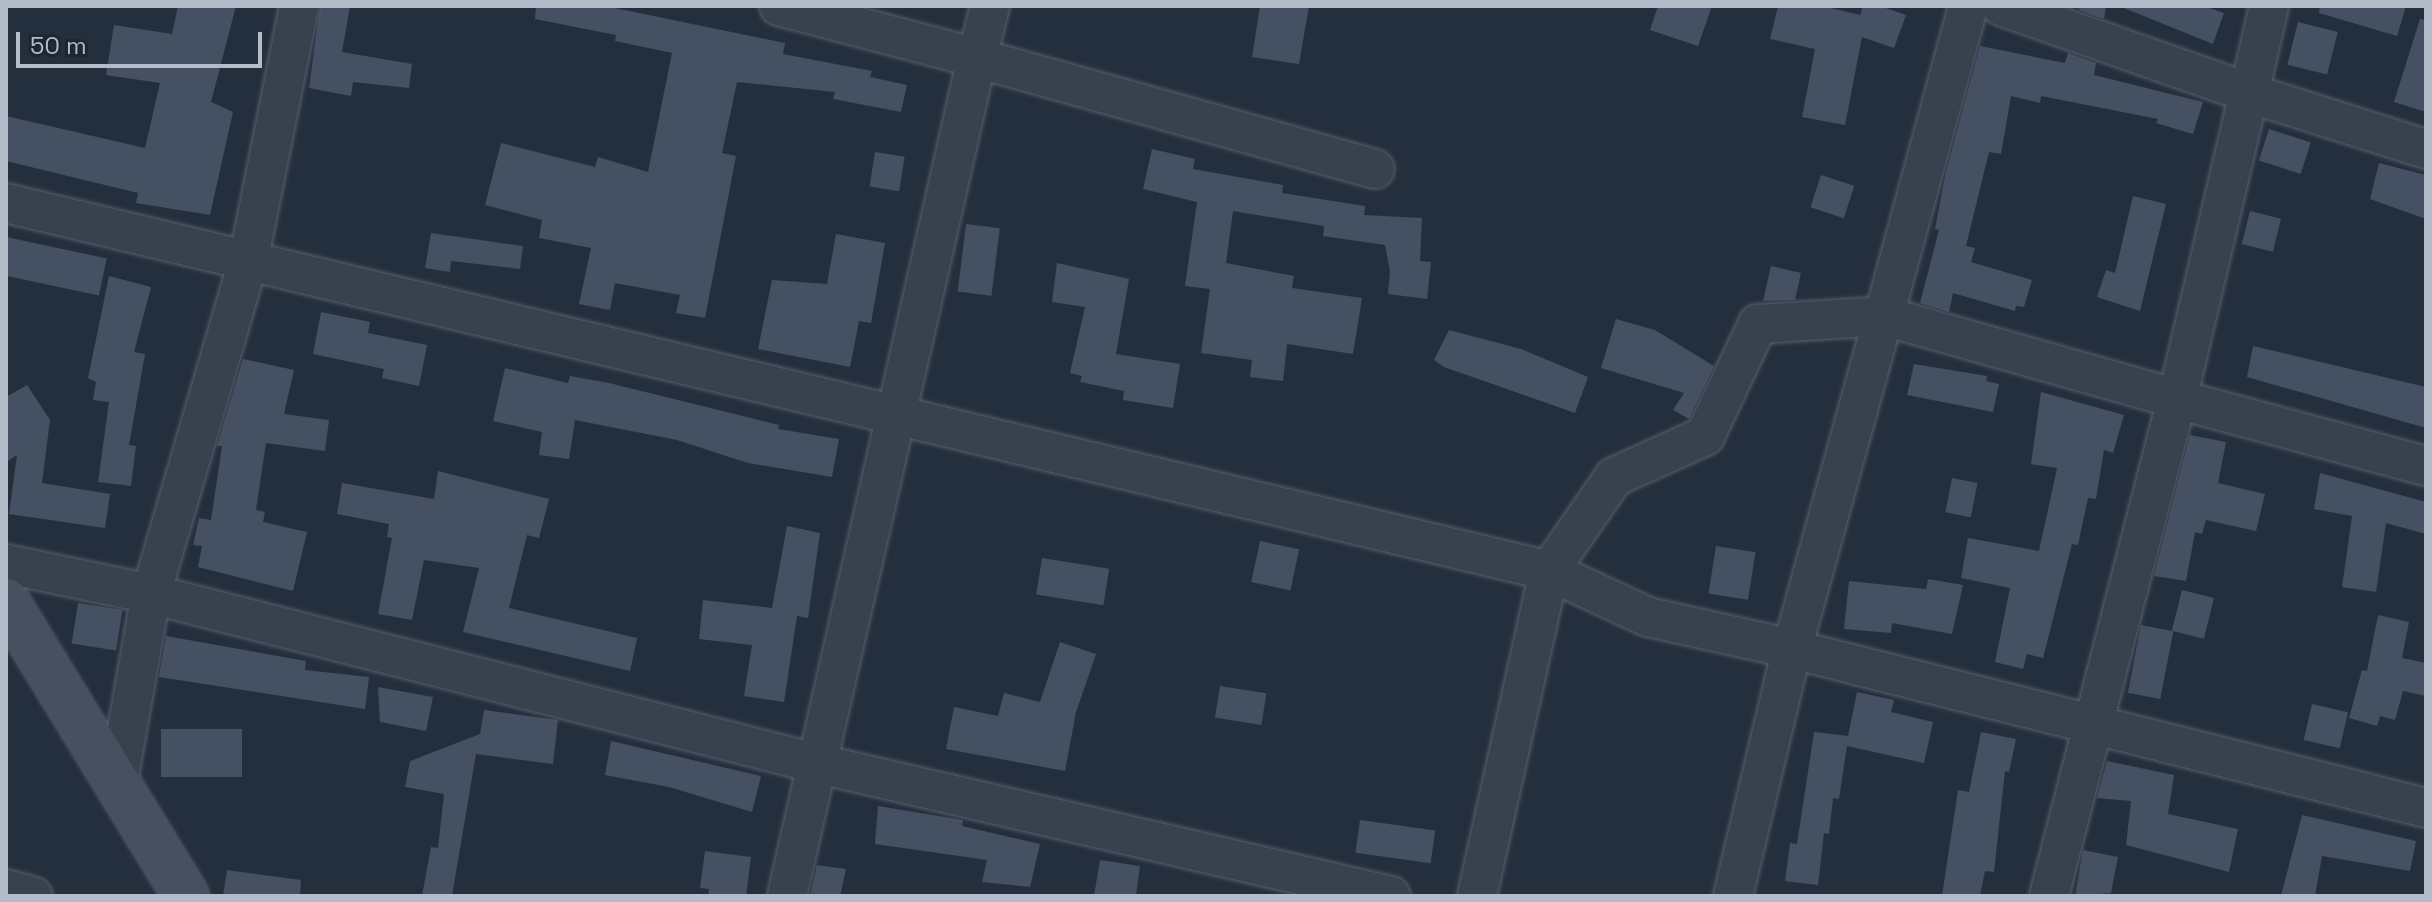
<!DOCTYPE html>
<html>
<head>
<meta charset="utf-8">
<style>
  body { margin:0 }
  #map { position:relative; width:2432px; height:902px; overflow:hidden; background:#242f3e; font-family:"Space Grotesk",sans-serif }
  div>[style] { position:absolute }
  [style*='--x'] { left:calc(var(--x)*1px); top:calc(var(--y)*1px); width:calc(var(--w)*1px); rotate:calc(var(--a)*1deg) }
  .building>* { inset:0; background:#455162; transform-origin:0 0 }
  .roads { filter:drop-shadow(0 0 2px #565f6c) drop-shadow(0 0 2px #565f6c) }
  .minor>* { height:38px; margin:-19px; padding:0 19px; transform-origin:19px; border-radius:19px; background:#38414e }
  .secondary>* { height:44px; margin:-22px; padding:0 22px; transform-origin:22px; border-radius:22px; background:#465061 }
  span { translate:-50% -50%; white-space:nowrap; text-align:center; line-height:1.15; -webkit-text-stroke:6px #1d2633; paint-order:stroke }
  .frame { position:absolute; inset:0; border:8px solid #b4bcc9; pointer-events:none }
  .scale { position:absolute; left:16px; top:32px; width:246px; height:36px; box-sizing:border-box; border:4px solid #b4bcc9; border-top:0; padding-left:10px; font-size:24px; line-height:28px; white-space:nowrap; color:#b4bcc9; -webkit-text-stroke:6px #1d2633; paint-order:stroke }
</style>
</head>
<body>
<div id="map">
  <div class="building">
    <div style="clip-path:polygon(178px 6px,236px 6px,211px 102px,233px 112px,210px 215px,136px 203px,138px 193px,6px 161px,6px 116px,145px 148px,160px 83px,106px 75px,114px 25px,172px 34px)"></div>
    <div style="clip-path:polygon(320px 6px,350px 6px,342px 52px,412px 64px,409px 88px,353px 82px,351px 96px,309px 88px)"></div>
    <div style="clip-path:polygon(536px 6px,605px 6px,785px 43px,783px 54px,872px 71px,870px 77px,907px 85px,901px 112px,833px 99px,835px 92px,737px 82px,722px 153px,736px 156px,705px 318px,676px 313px,680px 295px,615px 283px,610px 310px,579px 304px,591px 248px,539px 238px,542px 220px,485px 205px,501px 143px,595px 167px,598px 157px,648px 172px,672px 53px,615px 41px,616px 35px,535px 19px)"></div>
    <div style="clip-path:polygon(1260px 6px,1309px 6px,1299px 64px,1252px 57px)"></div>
    <div style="clip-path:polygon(1658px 6px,1712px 6px,1698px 46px,1650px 30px)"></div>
    <div style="clip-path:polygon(1778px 6px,1822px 6px,1860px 15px,1863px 6px,1880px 6px,1906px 15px,1894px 48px,1862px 37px,1845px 125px,1802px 117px,1815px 49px,1770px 39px)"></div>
    <div style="clip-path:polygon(2080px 6px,2106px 6px,2104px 19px,2079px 10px)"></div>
    <div style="clip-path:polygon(2119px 6px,2203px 6px,2224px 13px,2213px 44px)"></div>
    <div style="clip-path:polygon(2320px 6px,2406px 6px,2397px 36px,2319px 13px)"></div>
    <div style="clip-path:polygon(2420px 19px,2426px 20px,2426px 112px,2394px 102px)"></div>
    <div style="left:2298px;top:22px;width:41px;height:44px;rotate:14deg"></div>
    <div style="clip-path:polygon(1980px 46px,2065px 63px,2068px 53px,2096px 63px,2094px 75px,2203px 102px,2193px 134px,2156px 123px,2158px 119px,2041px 96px,2040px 103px,2011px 96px,2001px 154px,1989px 152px,1966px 246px,1975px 248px,1971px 262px,2032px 280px,2024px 307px,2016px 306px,2015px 311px,1953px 293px,1949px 312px,1920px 303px,1939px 230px,1935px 229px,1945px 176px)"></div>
    <div style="left:2269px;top:129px;width:44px;height:33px;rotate:18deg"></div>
    <div style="clip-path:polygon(1152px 149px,1195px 159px,1193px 169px,1283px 185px,1282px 193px,1365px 206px,1364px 215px,1422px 218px,1420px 261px,1431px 262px,1427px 299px,1388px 294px,1390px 271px,1385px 245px,1323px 236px,1324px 226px,1233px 211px,1226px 263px,1294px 276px,1292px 288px,1362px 298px,1353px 354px,1287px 344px,1283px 381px,1250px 377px,1252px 360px,1201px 353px,1210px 289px,1185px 286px,1197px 202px,1143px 189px)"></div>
    <div style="left:875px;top:152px;width:30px;height:35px;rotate:9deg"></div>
    <div style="clip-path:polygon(2379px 163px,2426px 175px,2426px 219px,2370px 199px)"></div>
    <div style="left:1821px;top:175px;width:35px;height:34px;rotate:18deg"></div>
    <div style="clip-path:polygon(2133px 196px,2166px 204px,2140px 311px,2097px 297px,2106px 270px,2115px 273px)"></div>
    <div style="left:2250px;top:211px;width:32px;height:34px;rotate:14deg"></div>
    <div style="left:966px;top:224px;width:34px;height:68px;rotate:7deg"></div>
    <div style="clip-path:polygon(431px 233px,523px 246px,520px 269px,451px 261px,450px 272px,425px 268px)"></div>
    <div style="clip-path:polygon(836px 234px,885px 243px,871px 323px,859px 321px,850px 367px,758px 349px,772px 280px,827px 284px)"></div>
    <div style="left:6px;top:237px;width:103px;height:38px;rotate:12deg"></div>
    <div style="clip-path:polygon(1057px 263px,1129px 279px,1116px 354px,1180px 364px,1173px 408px,1123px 400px,1124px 391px,1080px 382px,1082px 376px,1070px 373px,1085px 307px,1052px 302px)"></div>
    <div style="clip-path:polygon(1771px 266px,1801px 273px,1795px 300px,1763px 301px)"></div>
    <div style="clip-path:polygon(109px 276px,151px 287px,134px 352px,145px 354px,129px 445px,136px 446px,131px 486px,98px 482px,109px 402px,93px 400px,96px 382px,88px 378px)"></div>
    <div style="clip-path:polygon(321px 312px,370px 322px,368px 333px,427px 345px,419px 386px,382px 378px,384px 369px,313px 354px)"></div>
    <div style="clip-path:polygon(1616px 319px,1655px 330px,1714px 366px,1689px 419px,1673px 410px,1684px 393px,1601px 368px)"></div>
    <div style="clip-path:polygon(1449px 330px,1521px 349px,1588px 377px,1575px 413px,1444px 367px,1434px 360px)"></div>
    <div style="clip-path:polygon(2253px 346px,2426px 387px,2426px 428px,2247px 377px)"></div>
    <div style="clip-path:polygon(243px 359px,294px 370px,284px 414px,329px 420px,325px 451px,266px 443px,256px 510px,265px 512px,263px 522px,307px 532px,293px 591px,198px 567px,202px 546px,193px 545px,199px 518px,211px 520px,222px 446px,217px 446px)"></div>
    <div style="clip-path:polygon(1914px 364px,1987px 376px,1986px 381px,1999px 384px,1993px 412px,1907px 395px)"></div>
    <div style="clip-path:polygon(505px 368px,568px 383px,570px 376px,609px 383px,779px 425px,778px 429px,839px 439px,832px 477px,748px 463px,677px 440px,575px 420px,569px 459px,539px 455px,542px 432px,493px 421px)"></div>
    <div style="clip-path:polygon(27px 385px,50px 420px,42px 483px,110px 494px,105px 528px,9px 514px,17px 455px,6px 462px,6px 397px)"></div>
    <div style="clip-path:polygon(2041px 392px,2124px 415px,2113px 453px,2104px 450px,2096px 499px,2088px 498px,2078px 545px,2072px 544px,2043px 658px,2027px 654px,2023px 669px,1995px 662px,2010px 588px,1961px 578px,1968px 538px,2039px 551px,2057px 468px,2031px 464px)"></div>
    <div style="clip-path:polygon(2190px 435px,2226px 442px,2218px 483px,2265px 494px,2256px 531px,2206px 520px,2202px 534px,2195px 532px,2186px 581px,2154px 576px)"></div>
    <div style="clip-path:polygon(438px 471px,549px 499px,539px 538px,527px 535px,509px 608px,637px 638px,630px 671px,463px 632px,479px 568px,424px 560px,412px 620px,378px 614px,392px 538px,387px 537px,389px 524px,337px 514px,342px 483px,434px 499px)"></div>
    <div style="clip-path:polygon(2320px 473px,2426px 502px,2426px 534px,2386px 523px,2376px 592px,2342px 587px,2352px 516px,2314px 509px)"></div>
    <div style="left:1952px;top:478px;width:26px;height:35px;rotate:11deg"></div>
    <div style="clip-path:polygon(787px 526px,820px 533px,808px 618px,797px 616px,784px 702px,744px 696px,752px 645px,699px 639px,703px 600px,772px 608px)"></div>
    <div style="left:1260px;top:541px;width:40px;height:42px;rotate:12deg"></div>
    <div style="left:1716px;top:546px;width:40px;height:48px;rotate:9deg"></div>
    <div style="left:1042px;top:558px;width:68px;height:37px;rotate:9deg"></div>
    <div style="clip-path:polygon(1928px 579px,1963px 585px,1952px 634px,1892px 623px,1891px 633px,1844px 629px,1849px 581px,1926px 589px)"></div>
    <div style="left:2182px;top:590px;width:33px;height:42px;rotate:14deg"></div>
    <div style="left:78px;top:603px;width:45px;height:41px;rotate:9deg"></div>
    <div style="clip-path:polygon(2378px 615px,2409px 622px,2402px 658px,2426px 663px,2426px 696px,2403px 691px,2395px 720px,2380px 716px,2377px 726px,2349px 718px,2362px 670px,2367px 671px)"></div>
    <div style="left:2141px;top:625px;width:33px;height:69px;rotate:11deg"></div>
    <div style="clip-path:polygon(166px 636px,306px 661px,305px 670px,369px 677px,365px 709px,159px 677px)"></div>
    <div style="clip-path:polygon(1060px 642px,1096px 654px,1076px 712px,1065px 771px,946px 749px,954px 707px,998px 716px,1004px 693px,1040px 702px)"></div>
    <div style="left:1220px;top:686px;width:47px;height:32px;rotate:9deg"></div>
    <div style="clip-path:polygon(378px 687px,433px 697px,426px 731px,380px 722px)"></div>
    <div style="clip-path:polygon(1857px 692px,1894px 700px,1891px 712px,1933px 722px,1924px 763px,1847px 746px,1839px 799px,1833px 798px,1829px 834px,1824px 833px,1818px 885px,1785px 881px,1790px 843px,1797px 844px,1814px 732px,1848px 736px)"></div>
    <div style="left:2312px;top:704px;width:37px;height:37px;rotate:13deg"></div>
    <div style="clip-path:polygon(484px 710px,558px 720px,553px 764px,476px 754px,452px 896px,422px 896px,431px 847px,438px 848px,444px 794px,405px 787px,410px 761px,480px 734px)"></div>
    <div style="left:242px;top:729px;width:48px;height:81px;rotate:90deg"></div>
    <div style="clip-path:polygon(1981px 732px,2016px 739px,2009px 772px,2005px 771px,1994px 872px,1985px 871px,1980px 896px,1942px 896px,1958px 790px,1969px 792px)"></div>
    <div style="clip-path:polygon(611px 741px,761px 776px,752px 812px,669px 787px,605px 775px)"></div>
    <div style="clip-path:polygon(2107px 761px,2174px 775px,2168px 814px,2238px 829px,2229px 872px,2126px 845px,2131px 801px,2097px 798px)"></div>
    <div style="clip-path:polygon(878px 806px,963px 820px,962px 826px,1040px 844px,1030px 887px,982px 882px,987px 860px,875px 844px)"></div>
    <div style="clip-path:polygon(2302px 815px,2416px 841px,2410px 871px,2322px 856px,2315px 896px,2281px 896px)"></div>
    <div style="left:1360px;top:820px;width:76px;height:33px;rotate:8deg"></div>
    <div style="clip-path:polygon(2083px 850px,2118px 857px,2111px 893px,2075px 896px)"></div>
    <div style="clip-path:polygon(705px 851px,751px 857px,746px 896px,708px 896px,709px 889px,700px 888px)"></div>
    <div style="clip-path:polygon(1100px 860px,1140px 866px,1136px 896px,1094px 896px)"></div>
    <div style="clip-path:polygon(817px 865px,846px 869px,840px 896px,810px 896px)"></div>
    <div style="clip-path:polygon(227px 870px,301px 880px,300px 896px,223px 896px)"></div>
  </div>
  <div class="roads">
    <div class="minor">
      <div style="--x:779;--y:6;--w:205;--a:14.7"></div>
      <div style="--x:977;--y:58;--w:859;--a:102.77"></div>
      <div style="--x:990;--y:6;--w:54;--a:104"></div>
      <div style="--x:977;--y:58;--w:413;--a:15.6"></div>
      <div style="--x:2001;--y:6;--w:263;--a:19.3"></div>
      <div style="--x:2249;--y:93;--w:314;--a:103.2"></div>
      <div style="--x:2177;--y:399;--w:258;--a:15.1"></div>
      <div style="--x:2269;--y:6;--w:89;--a:102.9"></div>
      <div style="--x:2249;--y:93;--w:186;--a:17.6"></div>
      <div style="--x:6;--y:203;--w:1586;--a:13.41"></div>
      <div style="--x:1549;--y:571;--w:109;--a:24.9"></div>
      <div style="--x:1648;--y:617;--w:148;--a:12.5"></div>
      <div style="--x:1792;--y:649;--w:654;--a:14.08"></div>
      <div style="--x:6;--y:564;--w:148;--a:11.7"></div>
      <div style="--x:151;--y:594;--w:685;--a:14.28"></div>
      <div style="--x:815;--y:763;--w:591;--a:13"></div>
      <div style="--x:117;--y:787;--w:196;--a:-80"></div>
      <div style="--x:151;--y:594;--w:346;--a:-73.7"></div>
      <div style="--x:248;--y:262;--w:261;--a:-78.7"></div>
      <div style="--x:6;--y:889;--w:28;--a:15"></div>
      <div style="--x:1477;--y:896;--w:333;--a:-77.5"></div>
      <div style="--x:1549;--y:571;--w:114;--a:-55.3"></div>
      <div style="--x:1614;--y:477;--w:100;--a:-24.3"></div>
      <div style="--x:1705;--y:436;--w:124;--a:-64.7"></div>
      <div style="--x:1758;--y:324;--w:126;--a:-3.6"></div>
      <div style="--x:1884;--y:316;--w:321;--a:-74.8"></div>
      <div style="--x:1733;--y:896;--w:254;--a:-76.6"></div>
      <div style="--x:1792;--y:649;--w:345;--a:-74.6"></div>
      <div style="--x:1884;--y:316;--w:305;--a:15.8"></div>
      <div style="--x:2177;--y:399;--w:513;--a:104.44"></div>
    </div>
    <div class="secondary">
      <div style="--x:6;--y:601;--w:346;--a:58.6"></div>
    </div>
  </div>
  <div class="frame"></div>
  <div class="scale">50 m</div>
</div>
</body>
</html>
